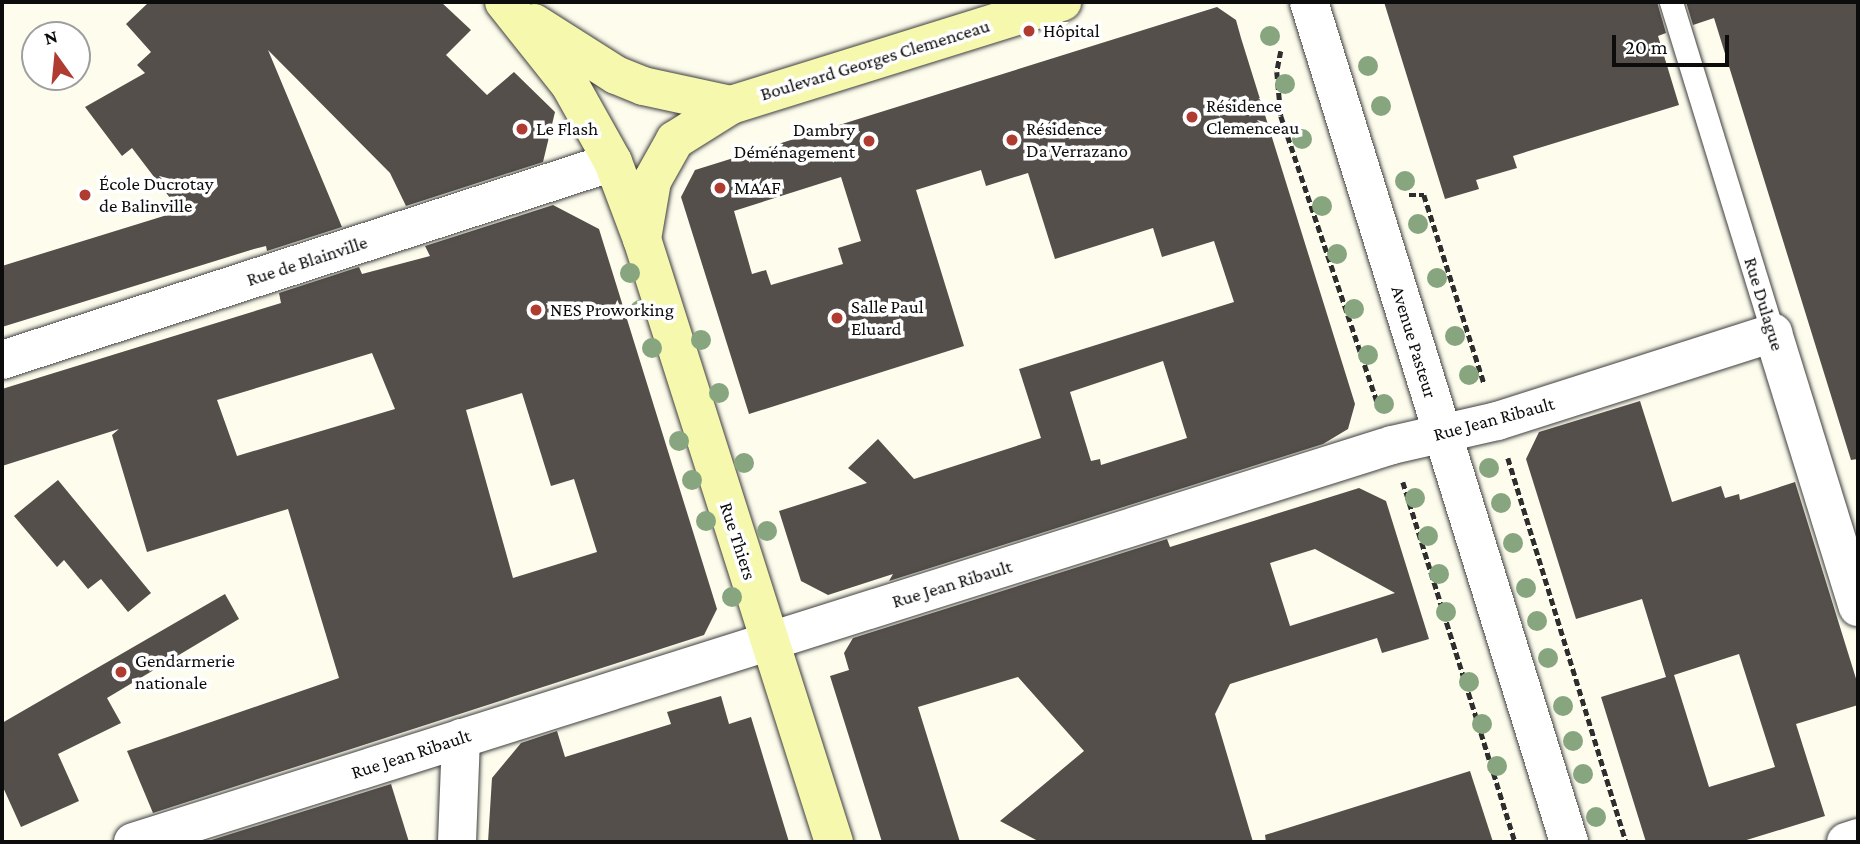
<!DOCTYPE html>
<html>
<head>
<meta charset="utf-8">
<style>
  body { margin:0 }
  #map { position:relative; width:1860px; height:844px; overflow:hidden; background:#fdfced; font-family:"Crimson Pro",serif }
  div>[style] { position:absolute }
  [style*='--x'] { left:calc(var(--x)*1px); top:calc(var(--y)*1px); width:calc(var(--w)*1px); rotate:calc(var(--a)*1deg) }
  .building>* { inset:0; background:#544f4a }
  .path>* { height:4.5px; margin-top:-2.25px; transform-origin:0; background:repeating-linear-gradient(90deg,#2e2e2e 0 7px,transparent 0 10.5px) }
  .roads { filter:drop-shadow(0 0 2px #3f3f3f) drop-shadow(0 0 2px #3f3f3f) }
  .lane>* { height:23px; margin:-11.5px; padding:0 11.5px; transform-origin:11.5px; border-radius:11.5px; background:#fff }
  .street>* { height:38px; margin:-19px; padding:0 19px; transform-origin:19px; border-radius:19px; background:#fff }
  .secondary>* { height:38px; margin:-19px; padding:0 19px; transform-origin:19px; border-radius:19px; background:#f6f8ae }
  .trees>* { width:20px; height:20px; margin:-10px; border-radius:50%; background:#87a57e }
  .dots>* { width:19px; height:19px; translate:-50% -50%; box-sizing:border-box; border:4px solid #fff; border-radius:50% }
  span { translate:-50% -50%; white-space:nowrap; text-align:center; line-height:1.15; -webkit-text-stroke:7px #fff; paint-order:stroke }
  .poi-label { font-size:19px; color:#0c0c0c }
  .left { translate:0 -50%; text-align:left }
  .right { translate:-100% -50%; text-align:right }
  .street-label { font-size:19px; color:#0c0c0c }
  .frame { position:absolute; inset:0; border:4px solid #0c0c0c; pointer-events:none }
  .north { position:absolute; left:21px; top:21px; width:70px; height:70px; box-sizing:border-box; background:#fff; border:2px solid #9e9e9e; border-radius:50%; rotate:345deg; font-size:19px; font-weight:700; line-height:28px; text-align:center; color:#0c0c0c }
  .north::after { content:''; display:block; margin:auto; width:24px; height:32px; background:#b03c31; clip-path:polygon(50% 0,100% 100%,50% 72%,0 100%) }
  .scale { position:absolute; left:1612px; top:35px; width:117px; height:32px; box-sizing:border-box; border:4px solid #0c0c0c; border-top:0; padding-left:9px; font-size:21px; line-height:24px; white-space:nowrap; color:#0c0c0c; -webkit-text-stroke:5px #fff; paint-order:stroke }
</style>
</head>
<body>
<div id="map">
  <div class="building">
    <div style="clip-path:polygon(149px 2px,441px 2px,471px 30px,446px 55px,487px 95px,514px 72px,555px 112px,543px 162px,406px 206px,390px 173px,268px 50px,342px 227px,267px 251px,266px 246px,254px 249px,2px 327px,2px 266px,180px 211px,132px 148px,122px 156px,85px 107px,145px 73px,137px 65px,151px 52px,126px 24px)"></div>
    <div style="clip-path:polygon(1384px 2px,1657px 2px,1666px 33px,1658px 36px,1679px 105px,1513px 156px,1517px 168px,1476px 180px,1479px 189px,1445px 199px)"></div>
    <div style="clip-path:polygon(1686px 2px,1858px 2px,1858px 459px,1851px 460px,1714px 18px,1693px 25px)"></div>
    <div style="clip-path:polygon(evenodd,1217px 7px,1236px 20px,1241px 38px,1355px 404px,1348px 429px,1323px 444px,889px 581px,893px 574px,828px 595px,801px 581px,779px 511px,867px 483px,848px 468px,878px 439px,914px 479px,1041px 438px,1019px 369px,1234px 302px,1214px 241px,1162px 257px,1153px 228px,1055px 259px,1028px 173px,986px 186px,981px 170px,916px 190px,964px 346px,749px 414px,681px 197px,695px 170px,1217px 7px,841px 177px,861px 241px,838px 248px,843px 264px,771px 285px,766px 270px,752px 274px,734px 211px,841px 177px,1217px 7px,1163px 361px,1187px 438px,1101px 465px,1100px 459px,1091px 461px,1070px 392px,1163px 361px)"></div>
    <div style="clip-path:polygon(evenodd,553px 205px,599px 229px,717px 609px,704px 635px,153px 813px,127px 751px,339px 678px,288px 509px,147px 552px,112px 435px,119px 429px,2px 466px,2px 389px,281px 303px,279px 293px,359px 267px,362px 274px,430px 256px,425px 246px,553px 205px,372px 353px,395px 409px,237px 456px,217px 400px,372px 353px,553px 205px,522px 393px,551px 486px,574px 479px,597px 552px,513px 578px,466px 410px,522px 393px)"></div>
    <div style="clip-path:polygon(evenodd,1640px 401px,1672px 502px,1721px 486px,1725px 498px,1739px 494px,1740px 500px,1795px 482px,1858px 685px,1858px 705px,1796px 724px,1825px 816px,1740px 842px,1646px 842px,1601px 697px,1666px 677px,1642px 599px,1576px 619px,1526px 459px,1539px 432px,1640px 401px,1739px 654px,1775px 767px,1709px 787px,1674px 675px,1739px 654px)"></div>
    <div style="clip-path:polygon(58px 480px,151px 593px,128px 612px,101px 579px,88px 589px,64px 560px,57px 567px,14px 516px)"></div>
    <div style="clip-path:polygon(evenodd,1359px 488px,1386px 501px,1429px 639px,1382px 653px,1377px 638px,1230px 684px,1215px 714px,1253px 842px,1040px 842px,1000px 821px,1084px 751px,1018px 677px,918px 707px,960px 842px,882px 842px,830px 676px,849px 670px,844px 653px,853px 638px,1167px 539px,1170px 547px,1359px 488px,1315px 549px,1395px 593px,1290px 626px,1270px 563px,1315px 549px)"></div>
    <div style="clip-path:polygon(225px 594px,239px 619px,107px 698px,121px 723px,58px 754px,79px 801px,21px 827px,2px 785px,2px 723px)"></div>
    <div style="clip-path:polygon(721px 696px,729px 724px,751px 717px,789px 842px,488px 842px,492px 778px,521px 743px,557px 731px,565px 757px,671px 724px,667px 712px)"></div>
    <div style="clip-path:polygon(1470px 771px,1493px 842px,1266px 842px,1265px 835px)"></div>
    <div style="clip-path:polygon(391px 784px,409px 842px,205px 842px)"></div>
  </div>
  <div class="path">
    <div style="--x:1281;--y:51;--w:21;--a:101"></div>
    <div style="--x:1277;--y:72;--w:44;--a:84.8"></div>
    <div style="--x:1281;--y:116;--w:310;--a:71.4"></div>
    <div style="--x:1409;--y:195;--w:15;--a:0"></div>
    <div style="--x:1424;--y:195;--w:197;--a:72.3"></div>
    <div style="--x:1508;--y:458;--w:402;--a:72.9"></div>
    <div style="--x:1403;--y:482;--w:377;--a:72.7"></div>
  </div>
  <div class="roads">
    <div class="lane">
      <div style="--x:1671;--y:2;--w:346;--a:72.9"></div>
    </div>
    <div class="street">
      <div style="--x:1309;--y:2;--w:879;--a:72.8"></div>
      <div style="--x:2;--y:360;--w:642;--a:-17.96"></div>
      <div style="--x:133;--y:842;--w:1320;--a:-17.5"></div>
      <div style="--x:1392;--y:445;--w:108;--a:-12.9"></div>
      <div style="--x:1497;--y:421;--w:290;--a:-17.7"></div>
      <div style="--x:1773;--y:333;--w:287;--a:72.8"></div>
      <div style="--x:457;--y:842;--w:104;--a:-87.8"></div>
      <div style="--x:1846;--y:842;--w:13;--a:-18"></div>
    </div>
    <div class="secondary">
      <div style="--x:504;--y:2;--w:106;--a:51.5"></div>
      <div style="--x:570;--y:85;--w:88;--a:60.8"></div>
      <div style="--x:613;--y:162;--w:82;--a:69.4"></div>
      <div style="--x:642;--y:239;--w:633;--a:72.34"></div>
      <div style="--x:534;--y:23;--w:97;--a:32.4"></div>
      <div style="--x:616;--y:75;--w:29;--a:22"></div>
      <div style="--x:643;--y:86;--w:90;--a:12.2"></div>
      <div style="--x:731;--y:105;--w:347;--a:-17.3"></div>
      <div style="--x:642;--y:239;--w:59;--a:-80.2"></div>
      <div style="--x:652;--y:181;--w:47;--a:-60.7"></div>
      <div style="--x:675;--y:140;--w:66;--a:-32"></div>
    </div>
  </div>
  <div class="trees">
    <div style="left:1270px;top:36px"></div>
    <div style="left:1368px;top:66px"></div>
    <div style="left:1285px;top:84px"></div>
    <div style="left:1381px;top:106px"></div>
    <div style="left:1302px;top:139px"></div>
    <div style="left:1405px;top:181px"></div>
    <div style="left:1322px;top:206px"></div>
    <div style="left:1418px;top:224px"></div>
    <div style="left:1337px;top:254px"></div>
    <div style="left:630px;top:273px"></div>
    <div style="left:1437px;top:278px"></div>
    <div style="left:1354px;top:309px"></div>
    <div style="left:640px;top:310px"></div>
    <div style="left:1455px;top:336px"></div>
    <div style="left:701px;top:340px"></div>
    <div style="left:652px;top:348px"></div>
    <div style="left:1368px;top:355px"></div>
    <div style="left:1469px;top:375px"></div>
    <div style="left:719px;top:393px"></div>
    <div style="left:1384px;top:404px"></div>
    <div style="left:679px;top:441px"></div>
    <div style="left:744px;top:463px"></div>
    <div style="left:1489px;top:468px"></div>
    <div style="left:692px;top:480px"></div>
    <div style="left:1415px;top:498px"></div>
    <div style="left:1501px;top:503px"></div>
    <div style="left:706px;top:521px"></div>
    <div style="left:767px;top:531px"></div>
    <div style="left:1428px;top:536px"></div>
    <div style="left:1513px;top:543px"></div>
    <div style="left:1439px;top:574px"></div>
    <div style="left:1526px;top:588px"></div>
    <div style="left:732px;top:597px"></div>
    <div style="left:1446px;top:612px"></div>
    <div style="left:1537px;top:621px"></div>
    <div style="left:1548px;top:658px"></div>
    <div style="left:1469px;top:682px"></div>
    <div style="left:1563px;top:706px"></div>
    <div style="left:1482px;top:724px"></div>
    <div style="left:1573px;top:741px"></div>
    <div style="left:1497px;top:766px"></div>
    <div style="left:1583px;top:774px"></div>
    <div style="left:1596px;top:817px"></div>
  </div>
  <div class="dots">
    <div style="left:1029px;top:31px;background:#b03c31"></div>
    <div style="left:1192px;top:117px;background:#b03c31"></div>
    <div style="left:522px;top:129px;background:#b03c31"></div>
    <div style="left:1012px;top:140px;background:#b03c31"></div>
    <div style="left:869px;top:141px;background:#b03c31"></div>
    <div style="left:720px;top:188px;background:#b03c31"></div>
    <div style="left:85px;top:195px;background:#b03c31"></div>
    <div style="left:536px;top:310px;background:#b03c31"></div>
    <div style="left:837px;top:318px;background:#b03c31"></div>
    <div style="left:121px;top:672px;background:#b03c31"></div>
  </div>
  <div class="poi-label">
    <span class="left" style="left:1043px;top:31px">Hôpital</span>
    <span class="left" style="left:1206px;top:117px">Résidence<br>Clemenceau</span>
    <span class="left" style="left:536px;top:129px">Le Flash</span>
    <span class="left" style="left:1026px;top:140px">Résidence<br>Da Verrazano</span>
    <span class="right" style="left:855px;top:141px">Dambry<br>Déménagement</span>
    <span class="left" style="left:99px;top:195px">École Ducrotay<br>de Balinville</span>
    <span class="left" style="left:734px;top:188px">MAAF</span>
    <span class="left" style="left:851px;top:318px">Salle Paul<br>Eluard</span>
    <span class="left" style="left:550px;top:310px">NES Proworking</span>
    <span class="left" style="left:135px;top:672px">Gendarmerie<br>nationale</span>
  </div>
  <div class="street-label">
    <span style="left:875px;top:60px;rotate:-17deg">Boulevard Georges Clemenceau</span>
    <span style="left:307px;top:261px;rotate:-18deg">Rue de Blainville</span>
    <span style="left:1764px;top:304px;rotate:73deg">Rue Dulague</span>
    <span style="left:1414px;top:342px;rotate:73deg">Avenue Pasteur</span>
    <span style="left:1494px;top:419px;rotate:-15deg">Rue Jean Ribault</span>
    <span style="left:738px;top:541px;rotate:72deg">Rue Thiers</span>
    <span style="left:952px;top:584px;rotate:-17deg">Rue Jean Ribault</span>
    <span style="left:411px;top:754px;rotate:-18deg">Rue Jean Ribault</span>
  </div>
  <div class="frame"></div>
  <div class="north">N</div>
  <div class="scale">20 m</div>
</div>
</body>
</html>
